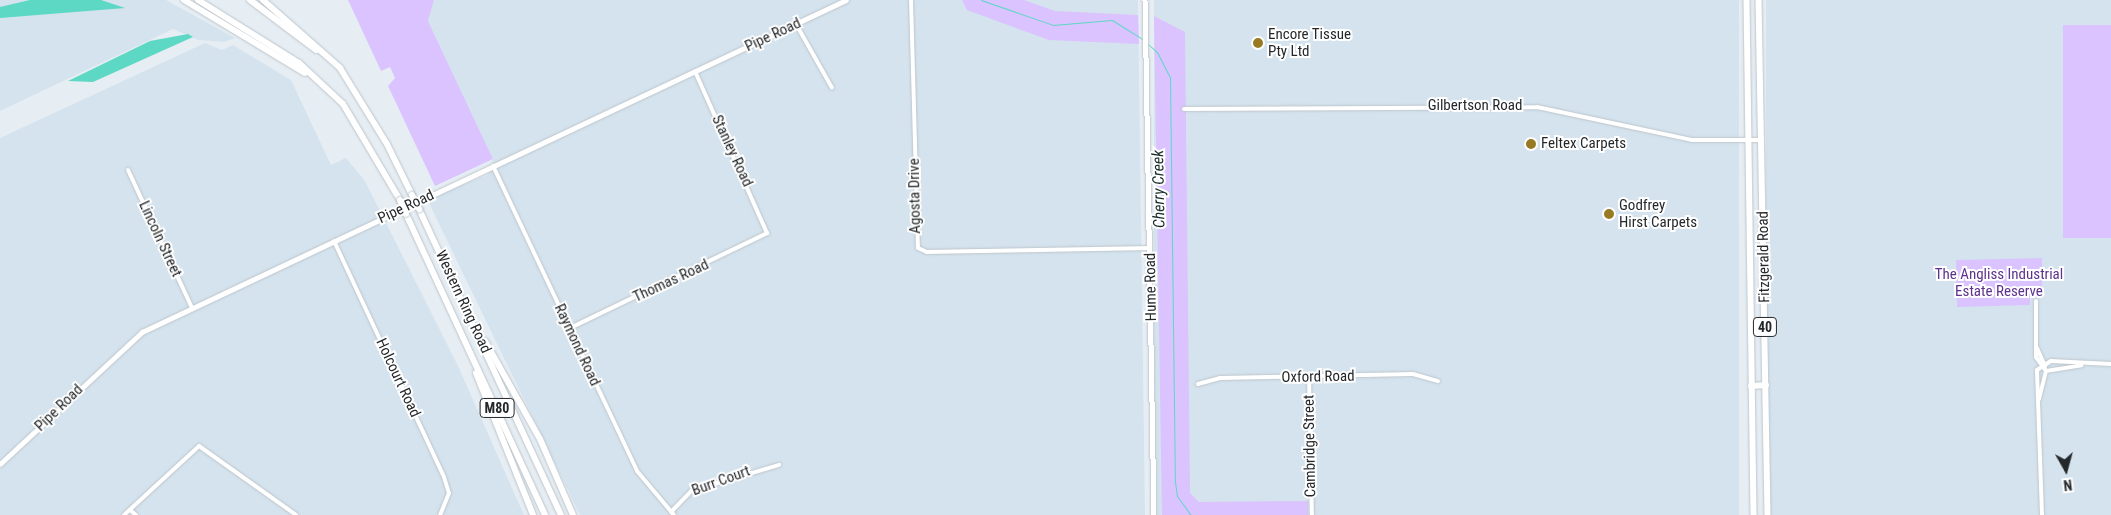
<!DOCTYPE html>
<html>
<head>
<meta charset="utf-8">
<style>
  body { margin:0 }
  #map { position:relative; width:2111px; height:515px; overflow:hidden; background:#e6eef4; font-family:"Roboto Condensed",sans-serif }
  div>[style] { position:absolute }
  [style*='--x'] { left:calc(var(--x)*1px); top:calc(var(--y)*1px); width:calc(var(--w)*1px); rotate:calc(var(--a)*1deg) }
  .built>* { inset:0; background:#d4e3ee; transform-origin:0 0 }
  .green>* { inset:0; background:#dac3fe; transform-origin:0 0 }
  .water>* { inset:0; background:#5dd8c4 }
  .stream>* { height:1px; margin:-0.5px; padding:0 0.5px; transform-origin:0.5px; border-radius:0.5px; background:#5dd8c4 }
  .roads { filter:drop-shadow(0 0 1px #bec5cb) drop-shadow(0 0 1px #bec5cb) }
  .minor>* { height:4px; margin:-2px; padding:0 2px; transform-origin:2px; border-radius:2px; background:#fff }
  .tertiary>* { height:4.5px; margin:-2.25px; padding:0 2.25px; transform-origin:2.25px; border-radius:2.25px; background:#fff }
  .primary>* { height:5.5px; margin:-2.75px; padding:0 2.75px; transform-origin:2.75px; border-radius:2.75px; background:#fff }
  .motorway>* { height:6px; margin:-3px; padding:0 3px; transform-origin:3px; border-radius:3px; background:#fff }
  .bridges { filter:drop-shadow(0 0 1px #bec5cb) drop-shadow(0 0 1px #bec5cb) }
  .motorway-bridge>* { height:6px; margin:-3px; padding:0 3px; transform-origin:3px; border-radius:3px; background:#fff }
  .dots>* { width:14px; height:14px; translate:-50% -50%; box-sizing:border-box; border:2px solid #fff; border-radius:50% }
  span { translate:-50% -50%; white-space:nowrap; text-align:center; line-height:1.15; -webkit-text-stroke:4px #fff; paint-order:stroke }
  .shield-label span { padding:1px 4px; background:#fff; border:1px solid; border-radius:4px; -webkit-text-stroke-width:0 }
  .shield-label { font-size:14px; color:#25282b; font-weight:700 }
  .poi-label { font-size:15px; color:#25282b }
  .left { translate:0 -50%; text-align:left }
  .street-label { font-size:15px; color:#25282b }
  .park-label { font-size:15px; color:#5c328c }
  .water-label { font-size:16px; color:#192f2a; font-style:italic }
  .north { position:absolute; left:2041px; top:445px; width:50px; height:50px; -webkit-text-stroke:4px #fff; paint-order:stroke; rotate:173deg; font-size:14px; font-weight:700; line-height:20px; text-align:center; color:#25282b }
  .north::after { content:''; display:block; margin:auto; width:18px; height:22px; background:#25282b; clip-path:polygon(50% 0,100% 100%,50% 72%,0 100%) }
</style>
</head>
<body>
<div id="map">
  <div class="built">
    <div style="clip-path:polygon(0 0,166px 0,235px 38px,224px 42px,198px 40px,173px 29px,0 111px)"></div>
    <div style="clip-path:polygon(434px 0,1138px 0,1145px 515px,580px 515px,427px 199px,488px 175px,493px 159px,428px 21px)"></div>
    <div style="left:1154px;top:0;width:585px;height:515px"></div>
    <div style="left:1766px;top:0;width:345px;height:515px"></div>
    <div style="clip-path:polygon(205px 43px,222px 50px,233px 45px,291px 80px,331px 165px,346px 158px,365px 181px,458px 366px,524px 515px,0 515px,0 138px)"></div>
  </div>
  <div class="green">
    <div style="clip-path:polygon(348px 0,434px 0,428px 21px,493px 159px,435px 186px,388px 86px,395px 78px,390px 67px,381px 71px)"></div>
    <div style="clip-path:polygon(962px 0,1024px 0,1055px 11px,1138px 15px,1139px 44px,1049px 40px,967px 10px)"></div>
    <div style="clip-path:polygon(1154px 16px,1185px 32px,1190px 493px,1199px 502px,1308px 501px,1308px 515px,1162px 515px)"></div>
    <div style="left:2111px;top:25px;width:213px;height:48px;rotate:90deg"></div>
    <div style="clip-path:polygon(2042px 258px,2042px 295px,2030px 296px,2030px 305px,1957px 307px,1956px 260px)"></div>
  </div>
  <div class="water">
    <div style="clip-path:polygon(30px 0,101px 0,125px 8px,0 18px,0 7px)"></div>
    <div style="clip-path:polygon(188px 34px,193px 37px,93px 82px,68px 81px,150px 41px)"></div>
  </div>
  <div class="stream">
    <div style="--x:981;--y:0;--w:76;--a:19.1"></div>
    <div style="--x:1053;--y:25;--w:59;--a:-4.8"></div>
    <div style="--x:1112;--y:20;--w:36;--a:32"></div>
    <div style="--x:1148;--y:44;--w:12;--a:42"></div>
    <div style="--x:1157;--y:52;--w:29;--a:63"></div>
    <div style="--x:1170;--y:78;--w:404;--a:89.3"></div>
    <div style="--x:1175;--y:482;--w:14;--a:82"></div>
    <div style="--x:1177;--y:496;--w:24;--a:54"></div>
    <div style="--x:1248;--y:515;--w:24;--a:0"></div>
  </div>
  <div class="roads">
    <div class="minor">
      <div style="--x:911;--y:0;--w:248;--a:88.4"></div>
      <div style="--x:918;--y:248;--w:10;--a:24"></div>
      <div style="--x:927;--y:252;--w:223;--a:-1"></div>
      <div style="--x:796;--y:24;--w:73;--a:60.6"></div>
      <div style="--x:1184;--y:109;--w:353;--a:-0.3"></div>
      <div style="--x:1537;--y:107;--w:158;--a:12"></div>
      <div style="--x:1692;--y:140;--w:69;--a:0"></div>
      <div style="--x:493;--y:166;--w:337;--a:64.7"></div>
      <div style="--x:637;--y:471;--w:57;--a:49.9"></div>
      <div style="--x:128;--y:170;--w:152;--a:65.1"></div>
      <div style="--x:334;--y:241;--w:260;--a:65"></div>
      <div style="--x:444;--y:477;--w:17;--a:73"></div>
      <div style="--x:449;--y:493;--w:24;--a:112"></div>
      <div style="--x:2036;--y:301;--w:56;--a:90"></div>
      <div style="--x:2036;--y:357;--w:17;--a:54"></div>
      <div style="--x:570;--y:328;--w:219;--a:-25.7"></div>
      <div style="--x:767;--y:233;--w:177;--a:-114"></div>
      <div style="--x:2037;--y:348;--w:20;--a:66"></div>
      <div style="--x:1309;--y:377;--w:138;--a:88.8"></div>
      <div style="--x:1198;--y:384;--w:23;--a:-15"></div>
      <div style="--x:1220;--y:378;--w:193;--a:-1.2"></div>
      <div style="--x:1413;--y:374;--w:26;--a:16"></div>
      <div style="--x:2039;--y:399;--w:29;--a:-76"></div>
      <div style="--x:2046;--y:371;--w:36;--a:-9"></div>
      <div style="--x:130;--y:510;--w:8;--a:40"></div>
      <div style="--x:671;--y:512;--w:29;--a:-46"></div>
      <div style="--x:691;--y:491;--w:92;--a:-16.5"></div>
      <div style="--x:124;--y:515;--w:102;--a:-42.6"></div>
      <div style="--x:199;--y:446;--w:119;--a:35.4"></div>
      <div style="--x:2042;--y:515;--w:145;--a:-92"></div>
      <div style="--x:2037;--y:370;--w:17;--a:-33"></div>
      <div style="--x:2051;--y:361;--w:60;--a:2.9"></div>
    </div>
    <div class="tertiary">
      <div style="--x:1145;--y:0;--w:515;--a:89"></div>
      <div style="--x:0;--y:464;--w:194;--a:-42.9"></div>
      <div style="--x:142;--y:332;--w:778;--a:-25.25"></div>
    </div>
    <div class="primary">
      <div style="--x:1747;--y:0;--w:515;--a:89.22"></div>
      <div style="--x:1759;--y:0;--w:515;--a:89"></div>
      <div style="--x:1751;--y:386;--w:15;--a:-4"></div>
    </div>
    <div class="motorway">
      <div style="--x:184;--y:0;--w:141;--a:31.1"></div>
      <div style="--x:198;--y:0;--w:119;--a:32"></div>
      <div style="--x:299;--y:63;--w:60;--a:43"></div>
      <div style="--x:343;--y:104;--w:112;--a:59.3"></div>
      <div style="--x:250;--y:0;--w:83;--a:37.1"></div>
      <div style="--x:263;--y:0;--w:103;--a:41.4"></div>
      <div style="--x:340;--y:68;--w:89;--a:58.3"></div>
      <div style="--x:387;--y:144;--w:57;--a:63.9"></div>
      <div style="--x:419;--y:209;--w:337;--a:65.1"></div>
      <div style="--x:406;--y:214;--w:332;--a:65.2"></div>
      <div style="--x:485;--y:341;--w:112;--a:60.7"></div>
      <div style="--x:540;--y:439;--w:83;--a:66.5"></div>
      <div style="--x:476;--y:373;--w:153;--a:68.1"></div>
    </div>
  </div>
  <div class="bridges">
    <div class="motorway-bridge">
      <div style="--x:412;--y:195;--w:16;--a:63"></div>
      <div style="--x:400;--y:200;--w:15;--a:67"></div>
    </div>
  </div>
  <div class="dots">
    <div style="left:1258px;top:43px;background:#987a23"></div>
    <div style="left:1531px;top:144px;background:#987a23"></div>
    <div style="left:1609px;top:214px;background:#987a23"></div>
  </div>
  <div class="shield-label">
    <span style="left:1765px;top:327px">40</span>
    <span style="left:497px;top:408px">M80</span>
  </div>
  <div class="poi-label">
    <span class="left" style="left:1268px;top:43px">Encore Tissue<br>Pty Ltd</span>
    <span class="left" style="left:1541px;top:144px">Feltex Carpets</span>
    <span class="left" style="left:1619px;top:214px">Godfrey<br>Hirst Carpets</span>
  </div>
  <div class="street-label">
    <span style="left:773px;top:35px;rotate:-25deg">Pipe Road</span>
    <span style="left:1475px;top:106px">Gilbertson Road</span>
    <span style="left:732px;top:151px;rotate:65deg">Stanley Road</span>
    <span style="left:915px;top:196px;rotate:-91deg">Agosta Drive</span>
    <span style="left:406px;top:207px;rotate:-25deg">Pipe Road</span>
    <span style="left:160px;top:239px;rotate:65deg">Lincoln Street</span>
    <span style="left:1764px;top:257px;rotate:-91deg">Fitzgerald Road</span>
    <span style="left:671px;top:281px;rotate:-25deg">Thomas Road</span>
    <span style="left:1151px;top:287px;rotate:-91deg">Hume Road</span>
    <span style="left:463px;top:302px;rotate:65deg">Western Ring Road</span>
    <span style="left:577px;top:345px;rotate:65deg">Raymond Road</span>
    <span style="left:1318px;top:377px;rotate:-1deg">Oxford Road</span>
    <span style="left:398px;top:378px;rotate:65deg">Holcourt Road</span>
    <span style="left:59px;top:408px;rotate:-44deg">Pipe Road</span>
    <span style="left:1310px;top:446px;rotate:-91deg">Cambridge Street</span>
    <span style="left:721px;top:481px;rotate:-20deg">Burr Court</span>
  </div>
  <div class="park-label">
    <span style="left:1999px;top:283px">The Angliss Industrial<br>Estate Reserve</span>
  </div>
  <div class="water-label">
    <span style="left:1159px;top:189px;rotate:-91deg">Cherry Creek</span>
  </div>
  <div class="north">N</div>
</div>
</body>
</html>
